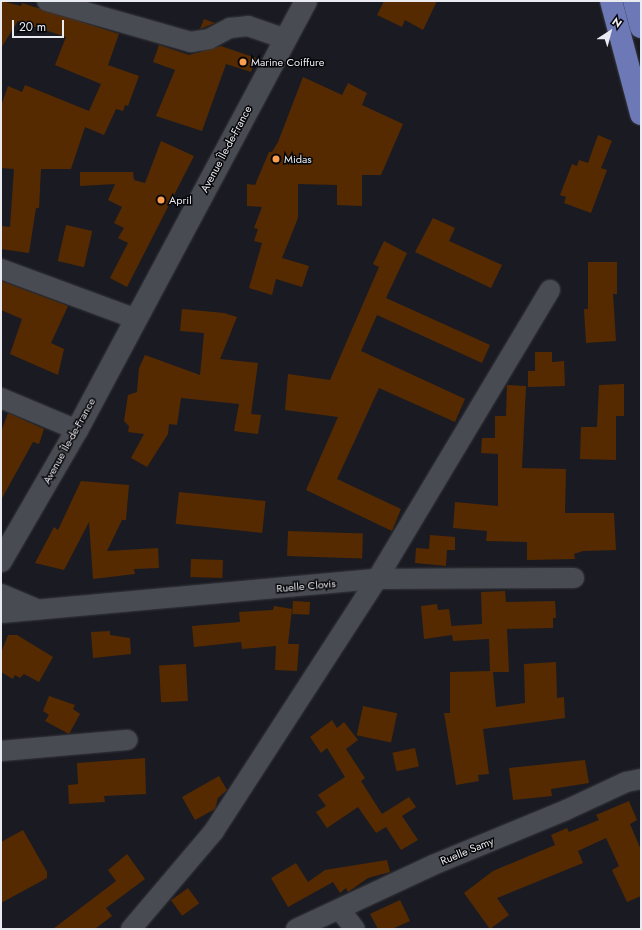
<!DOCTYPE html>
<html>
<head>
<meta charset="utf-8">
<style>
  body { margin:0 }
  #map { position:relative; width:642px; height:930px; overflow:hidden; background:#1a1b22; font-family:Jost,sans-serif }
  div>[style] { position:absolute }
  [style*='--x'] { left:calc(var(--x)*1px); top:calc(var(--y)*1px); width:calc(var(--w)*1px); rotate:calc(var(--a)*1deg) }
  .building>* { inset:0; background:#552a00; transform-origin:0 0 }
  .roads { filter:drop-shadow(0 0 1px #37383d) drop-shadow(0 0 1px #37383d) }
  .minor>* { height:20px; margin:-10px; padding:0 10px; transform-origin:10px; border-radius:10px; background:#494b53 }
  .tertiary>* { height:22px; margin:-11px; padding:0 11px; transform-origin:11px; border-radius:11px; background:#494b53 }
  .trunk>* { height:22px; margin:-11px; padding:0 11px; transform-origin:11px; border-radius:11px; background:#6d78b6 }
  .dots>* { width:11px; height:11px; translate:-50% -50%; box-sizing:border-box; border:2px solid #060609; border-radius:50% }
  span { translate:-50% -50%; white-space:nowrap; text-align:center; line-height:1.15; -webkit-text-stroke:3px #060609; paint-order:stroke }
  .poi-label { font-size:11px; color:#eaebf0 }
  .left { translate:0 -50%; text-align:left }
  .street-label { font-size:11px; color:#eaebf0 }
  .frame { position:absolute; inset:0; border:2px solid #eaebf0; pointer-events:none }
  .north { position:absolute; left:590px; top:12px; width:40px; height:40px; -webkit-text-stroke:3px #060609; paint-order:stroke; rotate:36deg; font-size:11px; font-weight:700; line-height:16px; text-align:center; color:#eaebf0 }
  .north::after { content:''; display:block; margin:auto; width:14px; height:18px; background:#eaebf0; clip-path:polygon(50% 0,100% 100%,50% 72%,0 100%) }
  .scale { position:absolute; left:12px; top:20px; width:52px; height:18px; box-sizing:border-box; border:2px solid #eaebf0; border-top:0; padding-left:5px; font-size:12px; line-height:14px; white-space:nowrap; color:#eaebf0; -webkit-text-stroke:3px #060609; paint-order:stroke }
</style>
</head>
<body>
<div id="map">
  <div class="building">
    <div style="clip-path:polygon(1px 1px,21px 6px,22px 3px,119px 34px,108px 65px,139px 76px,128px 106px,125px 105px,123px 111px,116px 109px,104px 135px,85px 127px,71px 169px,41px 169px,39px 208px,36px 208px,29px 253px,1px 249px,1px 226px,10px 227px,14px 169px,1px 168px,1px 106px,8px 86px,22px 92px,25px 85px,89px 111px,101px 84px,55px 65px,66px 37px,18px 21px,1px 48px)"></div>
    <div style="clip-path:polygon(384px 1px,437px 1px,423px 30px,405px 20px,402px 27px,377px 15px)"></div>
    <div style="clip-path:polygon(204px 19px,215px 23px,200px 29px)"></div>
    <div style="clip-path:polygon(159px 45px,189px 55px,221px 46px,256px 58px,251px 72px,226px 64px,202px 131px,156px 116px,175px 70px,153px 62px)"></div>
    <div style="clip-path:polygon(303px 77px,342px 95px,348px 83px,367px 93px,362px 105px,403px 124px,381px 175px,362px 175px,362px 206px,337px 205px,337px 185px,298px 184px,298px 218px,282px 258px,309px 266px,302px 287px,276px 279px,272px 295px,249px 288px,262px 243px,254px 241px,258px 229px,254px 228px,262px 207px,247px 206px,247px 184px,255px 185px,269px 152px,272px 152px,278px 142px)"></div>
    <div style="clip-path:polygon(598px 135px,612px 141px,601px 168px,607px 170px,591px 213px,564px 203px,566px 197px,560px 195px,572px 164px,577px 166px,579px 160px,588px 163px)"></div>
    <div style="clip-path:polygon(161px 141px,194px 156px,127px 287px,110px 278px,128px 243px,118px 238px,124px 228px,114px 223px,122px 207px,108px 200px,115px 184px,80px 186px,80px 172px,133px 172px,134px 180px,145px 183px)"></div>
    <div style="clip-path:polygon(433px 218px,455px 228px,449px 241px,502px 265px,491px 288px,415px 252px)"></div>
    <div style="left:66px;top:225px;width:27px;height:37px;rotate:13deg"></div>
    <div style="clip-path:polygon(384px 241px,407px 253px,386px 298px,490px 345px,482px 363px,377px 315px,361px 351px,465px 399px,455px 422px,379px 388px,337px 479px,401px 509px,392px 531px,306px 490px,338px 417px,285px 410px,288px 374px,330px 380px,379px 267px,373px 264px)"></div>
    <div style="clip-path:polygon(588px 262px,617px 262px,617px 294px,613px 294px,616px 341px,586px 343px,584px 309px,588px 309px)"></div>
    <div style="clip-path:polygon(1px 281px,68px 306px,51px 343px,64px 349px,58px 375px,10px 354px,22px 319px,1px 310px)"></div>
    <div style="clip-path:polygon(182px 309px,224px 313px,237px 317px,220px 359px,258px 363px,251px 414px,261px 415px,258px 434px,234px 431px,239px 404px,181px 398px,177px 425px,169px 424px,168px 434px,147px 467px,131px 458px,144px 434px,128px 432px,129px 426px,124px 421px,128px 395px,137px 392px,139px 368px,145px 355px,200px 375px,204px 333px,180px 331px)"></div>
    <div style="clip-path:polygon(535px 352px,552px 352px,552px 362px,564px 361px,565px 386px,528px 387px,528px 371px,535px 371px)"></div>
    <div style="clip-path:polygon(624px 384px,624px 416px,616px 416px,616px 460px,580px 459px,581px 427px,597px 427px,599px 385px)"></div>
    <div style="clip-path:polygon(507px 385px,526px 386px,522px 468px,566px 469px,565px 513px,614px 513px,616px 550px,583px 551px,574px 554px,575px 559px,527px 560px,527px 542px,486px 541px,487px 531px,453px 528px,455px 502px,498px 506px,498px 454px,481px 453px,482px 438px,495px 438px,495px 416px,506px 416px)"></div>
    <div style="clip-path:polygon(8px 413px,44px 429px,39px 444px,33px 442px,1px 500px,1px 432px)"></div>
    <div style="clip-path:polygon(81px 481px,129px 485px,126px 520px,122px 520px,107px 551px,158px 548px,159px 568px,134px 569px,135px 574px,93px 579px,89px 522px,64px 570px,35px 563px,54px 527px,58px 530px)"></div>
    <div style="left:179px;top:492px;width:87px;height:32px;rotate:6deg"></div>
    <div style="left:288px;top:531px;width:75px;height:25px;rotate:2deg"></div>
    <div style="clip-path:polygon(430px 535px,455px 537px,455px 550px,447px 550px,446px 566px,415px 563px,416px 548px,429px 549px)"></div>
    <div style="left:191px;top:559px;width:32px;height:18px;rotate:2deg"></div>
    <div style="clip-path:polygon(505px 591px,506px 602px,555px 601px,556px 618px,553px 618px,553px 628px,507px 629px,509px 672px,493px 672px,496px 707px,525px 703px,524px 664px,556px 662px,557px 698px,564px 697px,565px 718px,483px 729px,489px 774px,478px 775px,479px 781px,456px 785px,444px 713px,450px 713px,450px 672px,490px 671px,489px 639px,453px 641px,452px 635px,424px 639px,421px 606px,437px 604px,438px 610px,449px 609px,452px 630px,451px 626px,482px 624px,481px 592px)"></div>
    <div style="left:293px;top:601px;width:17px;height:13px;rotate:3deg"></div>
    <div style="clip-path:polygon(274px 606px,292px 609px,288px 644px,299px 644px,297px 671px,275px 670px,276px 646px,242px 649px,241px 642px,194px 647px,192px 626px,240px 622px,239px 612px,273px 610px)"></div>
    <div style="clip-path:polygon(110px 631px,110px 635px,130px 638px,131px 654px,93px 658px,91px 632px)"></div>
    <div style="clip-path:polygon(8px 635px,17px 635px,53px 657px,39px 682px,24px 674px,20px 678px,15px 675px,13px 679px,1px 672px,1px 653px)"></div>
    <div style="left:186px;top:664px;width:37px;height:27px;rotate:87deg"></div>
    <div style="clip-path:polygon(49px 696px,75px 705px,73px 709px,80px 714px,69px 734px,45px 721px,49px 715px,43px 711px)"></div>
    <div style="left:363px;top:706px;width:35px;height:30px;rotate:12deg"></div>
    <div style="clip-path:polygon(332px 720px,337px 728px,344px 722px,358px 740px,346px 749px,365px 778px,361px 781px,382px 814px,409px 797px,416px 807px,402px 816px,418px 840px,401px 850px,386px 827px,376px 833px,358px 807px,327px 828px,316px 812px,326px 806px,318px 795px,345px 777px,327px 748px,321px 753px,310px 737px)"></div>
    <div style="left:415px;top:748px;width:19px;height:23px;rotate:78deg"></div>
    <div style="clip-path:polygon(145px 758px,146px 794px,104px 796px,105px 802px,69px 804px,68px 785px,78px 784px,77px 763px)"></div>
    <div style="clip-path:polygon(585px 760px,589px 783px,551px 789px,552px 796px,513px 800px,509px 768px)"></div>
    <div style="clip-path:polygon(219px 776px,227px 790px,218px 798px,215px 809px,195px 820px,182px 797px)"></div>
    <div style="clip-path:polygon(629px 801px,637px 820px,630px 824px,641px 850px,641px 896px,627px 902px,612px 870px,619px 866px,606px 838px,578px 851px,583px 863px,497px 898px,509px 915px,490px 929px,464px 893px,493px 871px,555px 845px,551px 835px,567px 828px,569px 832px,599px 820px,596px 815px)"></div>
    <div style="clip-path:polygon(23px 830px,47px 872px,47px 878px,1px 903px,1px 842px)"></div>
    <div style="clip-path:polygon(127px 854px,145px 879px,106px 908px,112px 916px,95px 929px,53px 929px,116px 881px,108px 870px)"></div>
    <div style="clip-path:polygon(387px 860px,390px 872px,368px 878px,348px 892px,346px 888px,340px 893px,333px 882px,288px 907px,271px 878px,296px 863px,308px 882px,325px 870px)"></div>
    <div style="left:188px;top:888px;width:19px;height:21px;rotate:54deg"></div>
    <div style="clip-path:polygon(400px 900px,410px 921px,392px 929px,378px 929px,370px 914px)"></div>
  </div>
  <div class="roads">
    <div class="minor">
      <div style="--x:47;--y:1;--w:150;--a:15.9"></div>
      <div style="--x:191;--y:42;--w:18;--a:-9"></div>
      <div style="--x:209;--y:39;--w:24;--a:-28"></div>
      <div style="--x:230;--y:28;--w:18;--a:-6"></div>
      <div style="--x:248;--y:26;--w:39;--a:19"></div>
      <div style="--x:1;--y:269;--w:144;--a:20.3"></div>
      <div style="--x:1;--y:398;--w:82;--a:22.8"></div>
      <div style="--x:1;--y:594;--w:36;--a:23"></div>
      <div style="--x:1;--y:613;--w:378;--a:-5.2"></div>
      <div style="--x:377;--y:579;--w:197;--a:-0.3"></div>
      <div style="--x:1;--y:751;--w:127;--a:-5"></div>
      <div style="--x:340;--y:910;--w:24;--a:52"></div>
      <div style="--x:131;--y:929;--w:128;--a:-49.7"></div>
      <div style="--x:214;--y:831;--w:300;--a:-57.1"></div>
      <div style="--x:377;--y:579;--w:337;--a:-59.1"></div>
      <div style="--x:296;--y:929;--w:151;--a:-25"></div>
      <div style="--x:433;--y:865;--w:144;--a:-22.5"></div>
      <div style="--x:566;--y:810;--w:66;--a:-25"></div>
      <div style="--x:626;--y:782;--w:15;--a:-11"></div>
    </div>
    <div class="tertiary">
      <div style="--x:1;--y:561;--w:151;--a:-59.9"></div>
      <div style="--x:77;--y:430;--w:486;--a:-61.9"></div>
    </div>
    <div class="trunk">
      <div style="--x:611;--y:1;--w:117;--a:75.1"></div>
      <div style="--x:634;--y:1;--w:27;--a:75"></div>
    </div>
  </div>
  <div class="dots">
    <div style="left:243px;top:62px;background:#fb9e50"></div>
    <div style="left:276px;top:159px;background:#fb9e50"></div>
    <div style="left:161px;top:200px;background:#fb9e50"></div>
  </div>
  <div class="poi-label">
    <span class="left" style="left:251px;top:62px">Marine Coiffure</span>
    <span class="left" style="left:284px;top:159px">Midas</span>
    <span class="left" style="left:169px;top:200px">April</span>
  </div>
  <div class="street-label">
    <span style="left:226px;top:149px;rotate:-62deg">Avenue Île-de-France</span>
    <span style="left:69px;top:441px;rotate:-61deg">Avenue Île-de-France</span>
    <span style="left:306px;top:586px;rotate:-5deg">Ruelle Clovis</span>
    <span style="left:467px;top:851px;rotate:-22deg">Ruelle Samy</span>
  </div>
  <div class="frame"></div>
  <div class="north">N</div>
  <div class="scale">20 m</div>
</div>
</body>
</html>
